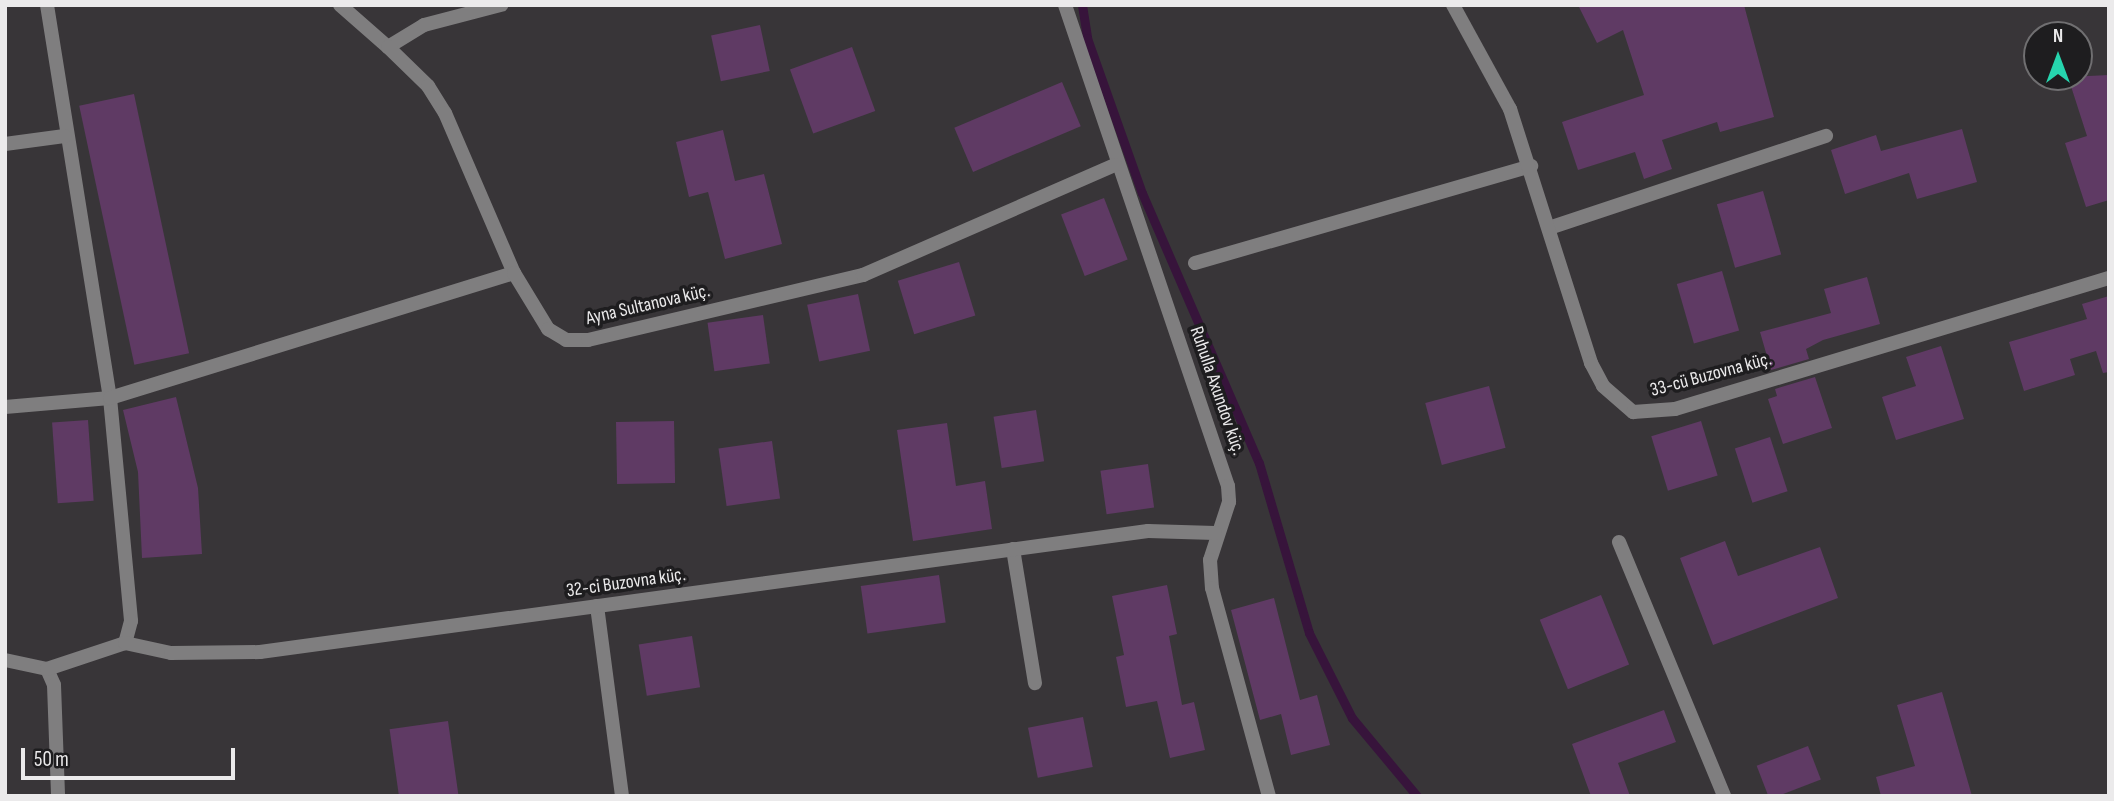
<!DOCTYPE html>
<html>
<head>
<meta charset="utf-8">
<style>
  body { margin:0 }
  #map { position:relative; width:2114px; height:801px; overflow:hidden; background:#383538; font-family:"Sofia Sans Condensed",sans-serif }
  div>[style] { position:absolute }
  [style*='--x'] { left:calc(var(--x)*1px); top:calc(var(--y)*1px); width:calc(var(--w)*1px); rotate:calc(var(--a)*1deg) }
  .stream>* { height:9px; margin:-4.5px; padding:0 4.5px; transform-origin:4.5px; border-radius:4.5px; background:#37143b }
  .building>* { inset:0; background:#5f3a64; transform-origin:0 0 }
  .minor>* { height:14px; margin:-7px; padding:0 7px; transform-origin:7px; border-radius:7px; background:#7f7e7f }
  .tertiary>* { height:14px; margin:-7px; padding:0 7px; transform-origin:7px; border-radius:7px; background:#7f7e7f }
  span { translate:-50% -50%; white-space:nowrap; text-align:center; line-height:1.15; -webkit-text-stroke:7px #1e1d1f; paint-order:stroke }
  .street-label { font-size:19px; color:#ebeaeb }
  .frame { position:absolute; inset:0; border:7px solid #ebeaeb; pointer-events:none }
  .north { position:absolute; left:2023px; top:21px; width:70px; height:70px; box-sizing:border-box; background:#1e1d1f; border:2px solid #706f71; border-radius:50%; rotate:0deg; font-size:19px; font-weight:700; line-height:28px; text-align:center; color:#ebeaeb }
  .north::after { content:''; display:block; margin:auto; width:24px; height:32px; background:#26d5ae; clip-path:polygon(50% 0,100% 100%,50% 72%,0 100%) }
  .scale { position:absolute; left:21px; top:748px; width:214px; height:32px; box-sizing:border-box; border:4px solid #ebeaeb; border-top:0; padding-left:9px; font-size:21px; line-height:24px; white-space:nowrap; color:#ebeaeb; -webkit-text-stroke:5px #1e1d1f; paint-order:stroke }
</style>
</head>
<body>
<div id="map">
  <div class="stream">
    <div style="--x:1082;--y:5;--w:33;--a:81"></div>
    <div style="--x:1087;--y:38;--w:164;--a:70.5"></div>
    <div style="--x:1142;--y:193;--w:294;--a:66.6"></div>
    <div style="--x:1259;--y:463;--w:177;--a:73.6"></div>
    <div style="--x:1309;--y:633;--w:95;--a:63.2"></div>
    <div style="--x:1352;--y:718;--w:102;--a:50.2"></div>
  </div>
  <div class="building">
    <div style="clip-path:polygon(1578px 5px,1744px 5px,1774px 117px,1720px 132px,1717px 122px,1662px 140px,1672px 169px,1644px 179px,1635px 152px,1578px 170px,1562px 122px,1644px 95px,1623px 30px,1597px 43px)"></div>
    <div style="left:760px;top:25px;width:47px;height:50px;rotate:78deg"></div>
    <div style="left:852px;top:47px;width:68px;height:66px;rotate:70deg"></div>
    <div style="clip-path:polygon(2109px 75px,2109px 200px,2086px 207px,2065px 143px,2087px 136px,2068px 77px)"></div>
    <div style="left:1062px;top:82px;width:48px;height:117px;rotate:67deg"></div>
    <div style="left:134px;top:94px;width:265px;height:56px;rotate:78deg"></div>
    <div style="clip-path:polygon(1962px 129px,1977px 182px,1917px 199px,1909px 173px,1845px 194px,1831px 150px,1876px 135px,1881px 151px)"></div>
    <div style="clip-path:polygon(723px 130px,735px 181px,764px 174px,782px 244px,725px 259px,708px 192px,689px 197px,676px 142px)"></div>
    <div style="left:1763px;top:191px;width:66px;height:48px;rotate:74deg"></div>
    <div style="left:1104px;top:198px;width:66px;height:46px;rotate:69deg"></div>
    <div style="left:959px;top:262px;width:56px;height:64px;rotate:73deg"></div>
    <div style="left:1722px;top:271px;width:62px;height:47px;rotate:74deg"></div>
    <div style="clip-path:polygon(1867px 277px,1880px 324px,1823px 340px,1806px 349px,1809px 359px,1771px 370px,1760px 332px,1831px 313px,1824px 289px)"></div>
    <div style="left:858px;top:294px;width:58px;height:52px;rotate:78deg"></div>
    <div style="clip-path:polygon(2109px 296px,2109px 372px,2103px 373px,2096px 351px,2070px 359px,2075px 375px,2024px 391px,2009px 342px,2087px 319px,2082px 304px)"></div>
    <div style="left:763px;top:315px;width:49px;height:56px;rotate:82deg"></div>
    <div style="clip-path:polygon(1941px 346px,1964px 419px,1896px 440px,1882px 397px,1916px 386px,1906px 357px)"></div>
    <div style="clip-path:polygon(1815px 377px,1832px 428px,1783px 444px,1768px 399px,1777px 396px,1775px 389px)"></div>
    <div style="left:1489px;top:386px;width:64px;height:66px;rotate:75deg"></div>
    <div style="clip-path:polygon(176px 397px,198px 488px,202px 554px,142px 558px,138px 472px,123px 410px)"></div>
    <div style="left:1036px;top:410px;width:52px;height:43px;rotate:81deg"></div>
    <div style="left:88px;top:420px;width:81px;height:36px;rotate:86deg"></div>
    <div style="left:674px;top:421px;width:62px;height:58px;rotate:89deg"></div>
    <div style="left:1701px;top:421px;width:57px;height:52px;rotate:73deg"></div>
    <div style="clip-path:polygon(947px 423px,956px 486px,985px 481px,992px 529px,913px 541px,897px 430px)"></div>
    <div style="left:1770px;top:437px;width:57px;height:37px;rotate:72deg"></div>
    <div style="left:772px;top:441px;width:58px;height:54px;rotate:82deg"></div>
    <div style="left:1148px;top:464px;width:44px;height:48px;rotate:82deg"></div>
    <div style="clip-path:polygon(1725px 541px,1738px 576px,1820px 547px,1838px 598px,1713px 645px,1680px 558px)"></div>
    <div style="left:939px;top:575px;width:48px;height:79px;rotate:82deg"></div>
    <div style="clip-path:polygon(1167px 585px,1177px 634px,1169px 636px,1182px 705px,1194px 702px,1205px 750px,1170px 758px,1157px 701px,1126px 707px,1116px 657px,1124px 655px,1112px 596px)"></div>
    <div style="left:1601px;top:595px;width:75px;height:66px;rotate:68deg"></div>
    <div style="clip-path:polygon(1274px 598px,1300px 700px,1317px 695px,1330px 745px,1291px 755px,1281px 714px,1260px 720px,1231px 610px)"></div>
    <div style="left:692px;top:636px;width:52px;height:54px;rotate:81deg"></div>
    <div style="clip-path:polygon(1942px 692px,1972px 796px,1881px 796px,1876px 777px,1915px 766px,1897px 705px)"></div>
    <div style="clip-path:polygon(1664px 710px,1676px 742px,1618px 763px,1630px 796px,1591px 796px,1572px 744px)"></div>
    <div style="left:1083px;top:717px;width:51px;height:56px;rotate:79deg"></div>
    <div style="left:448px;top:721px;width:76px;height:59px;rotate:82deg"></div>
    <div style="left:1808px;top:746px;width:36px;height:55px;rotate:69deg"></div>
  </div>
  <div class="minor">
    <div style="--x:47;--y:5;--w:398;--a:80.9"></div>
    <div style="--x:110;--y:398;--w:224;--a:84.6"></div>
    <div style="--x:131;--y:621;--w:23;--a:105"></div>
    <div style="--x:340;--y:5;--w:64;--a:41.2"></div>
    <div style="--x:388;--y:47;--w:42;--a:-31.4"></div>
    <div style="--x:424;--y:25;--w:80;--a:-14.6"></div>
    <div style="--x:1065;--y:5;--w:508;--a:71.28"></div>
    <div style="--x:1228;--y:486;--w:16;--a:86"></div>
    <div style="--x:1229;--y:502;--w:61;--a:108.1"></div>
    <div style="--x:1210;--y:560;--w:28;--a:86"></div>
    <div style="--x:1212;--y:588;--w:216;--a:74.7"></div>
    <div style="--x:388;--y:47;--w:56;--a:44.3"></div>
    <div style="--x:428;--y:86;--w:32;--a:58"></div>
    <div style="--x:445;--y:113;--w:174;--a:66.7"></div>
    <div style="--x:5;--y:144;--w:60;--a:-7.7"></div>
    <div style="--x:1549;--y:228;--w:292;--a:-18.4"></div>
    <div style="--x:1195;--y:263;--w:350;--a:-16.1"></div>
    <div style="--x:5;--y:407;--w:105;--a:-4.9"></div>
    <div style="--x:110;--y:398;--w:423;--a:-17.2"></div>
    <div style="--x:514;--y:273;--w:66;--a:58.7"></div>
    <div style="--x:548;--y:329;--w:21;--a:31"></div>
    <div style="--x:566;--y:340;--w:22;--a:0"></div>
    <div style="--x:588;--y:340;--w:283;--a:-13.3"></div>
    <div style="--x:863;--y:275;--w:275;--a:-23.6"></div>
    <div style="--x:1619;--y:542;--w:275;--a:67.5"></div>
    <div style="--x:1013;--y:549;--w:136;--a:80.7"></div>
    <div style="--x:597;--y:606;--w:192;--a:82.5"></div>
    <div style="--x:5;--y:660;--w:43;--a:12.1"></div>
    <div style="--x:47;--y:669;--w:17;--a:66"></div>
    <div style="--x:54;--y:685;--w:111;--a:87.9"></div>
    <div style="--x:47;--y:669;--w:82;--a:-18.4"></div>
    <div style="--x:125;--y:643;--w:47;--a:12.3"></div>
    <div style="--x:171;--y:653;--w:89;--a:-0.6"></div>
    <div style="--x:260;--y:652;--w:896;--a:-7.76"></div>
    <div style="--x:1148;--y:531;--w:67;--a:1.7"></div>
  </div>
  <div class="tertiary">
    <div style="--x:1453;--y:5;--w:119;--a:61.3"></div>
    <div style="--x:1510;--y:109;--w:267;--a:72.3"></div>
    <div style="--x:1591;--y:363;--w:26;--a:62"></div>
    <div style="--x:1603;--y:386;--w:40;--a:41"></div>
    <div style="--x:1633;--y:412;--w:42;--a:-4.1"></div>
    <div style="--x:1675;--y:409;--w:453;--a:-16.8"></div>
  </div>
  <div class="street-label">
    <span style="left:648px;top:305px;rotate:-13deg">Ayna Sultanova küç.</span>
    <span style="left:1711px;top:375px;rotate:-15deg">33-cü Buzovna küç.</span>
    <span style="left:1217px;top:391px;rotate:71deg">Ruhulla Axundov küç.</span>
    <span style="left:626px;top:583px;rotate:-8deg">32-ci Buzovna küç.</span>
  </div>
  <div class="frame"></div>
  <div class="north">N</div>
  <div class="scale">50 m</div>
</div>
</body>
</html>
